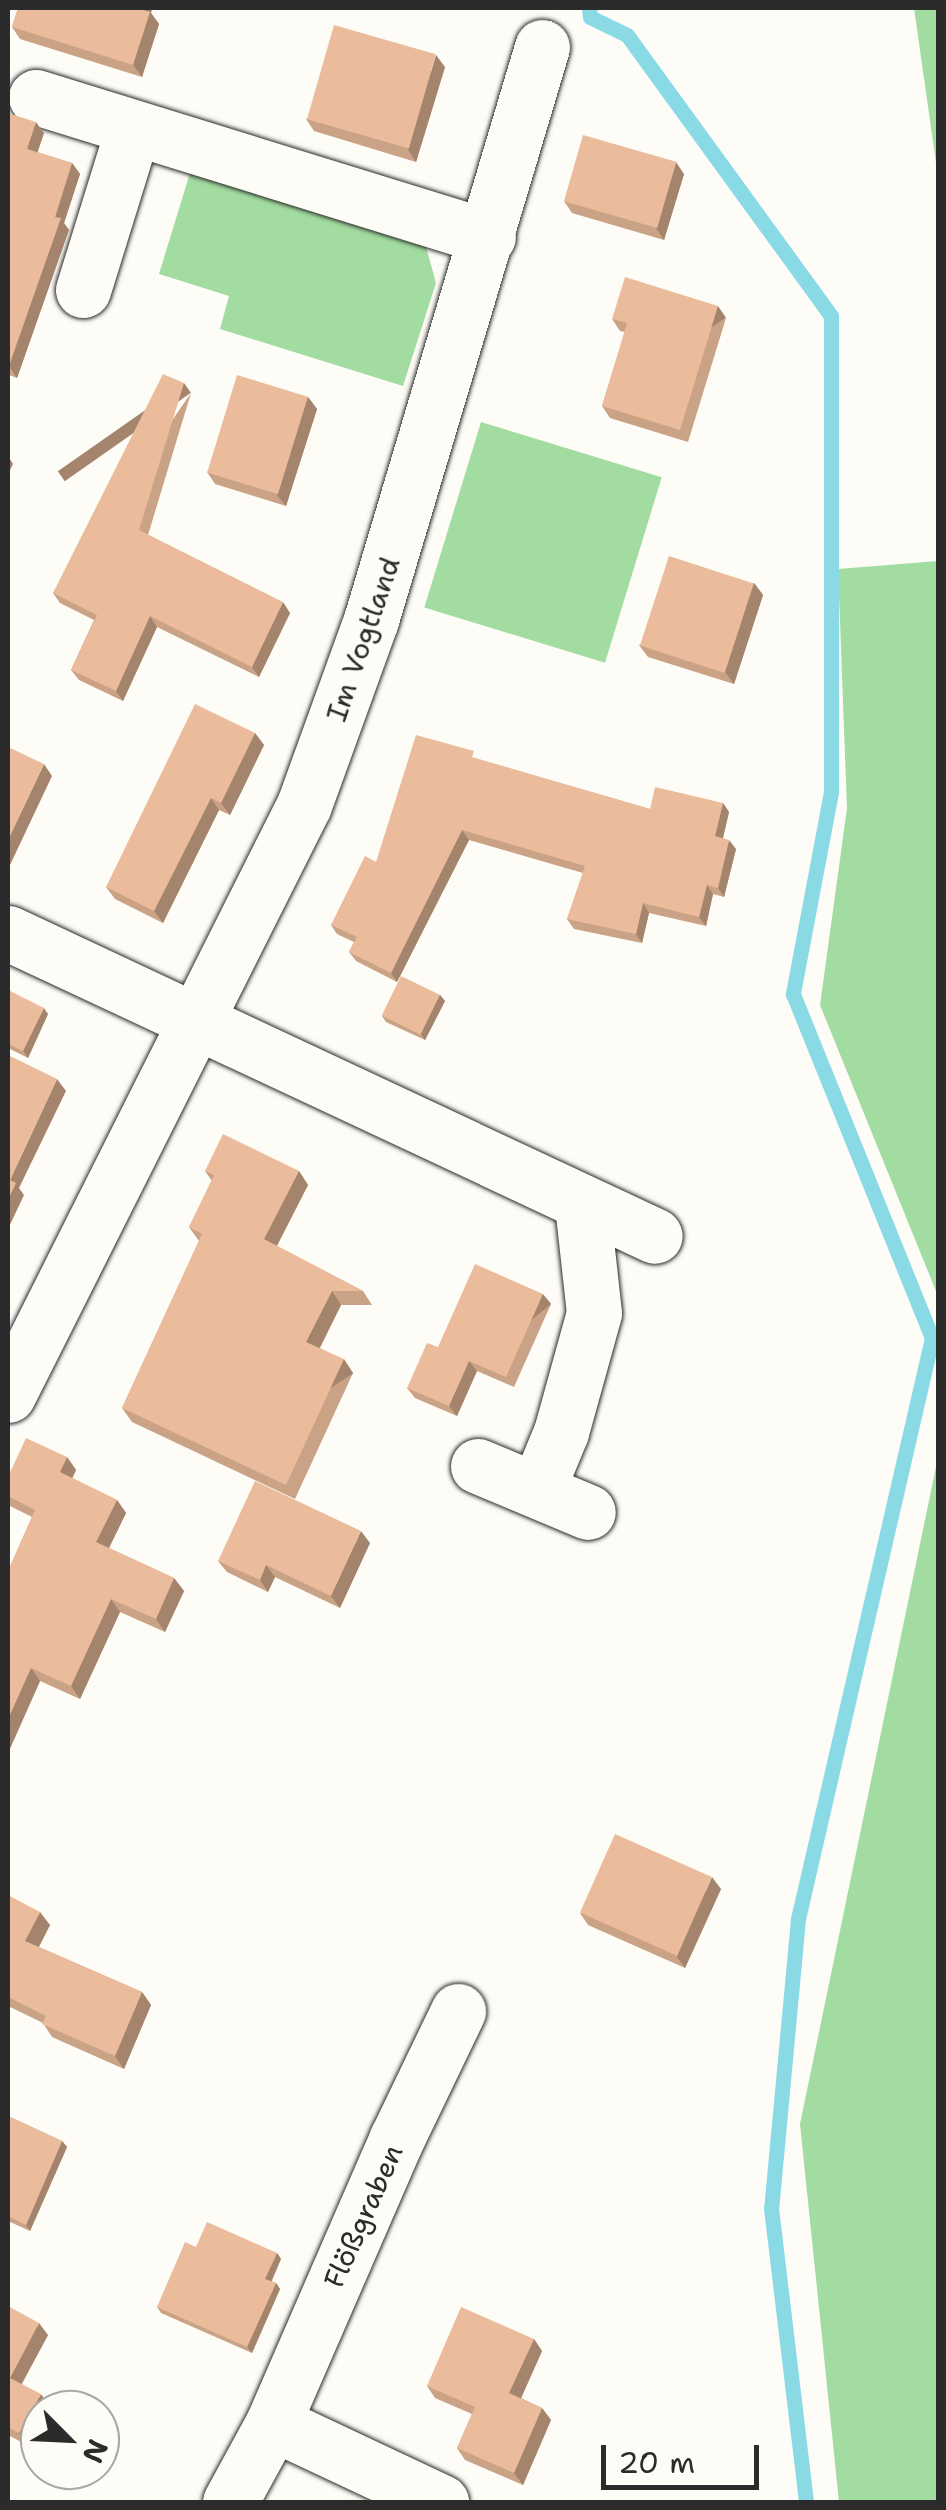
<!DOCTYPE html>
<html>
<head>
<meta charset="utf-8">
<style>
  body { margin:0 }
  #map { position:relative; width:946px; height:2510px; overflow:hidden; background:#fdfcf7; font-family:"Shantell Sans",sans-serif }
  div>[style] { position:absolute }
  [style*='--x'] { left:calc(var(--x)*1px); top:calc(var(--y)*1px); width:calc(var(--w)*1px); rotate:calc(var(--a)*1deg) }
  .green>* { inset:0; background:#a3dca0; transform-origin:0 0 }
  .stream>* { height:15px; margin:-7.5px; padding:0 7.5px; transform-origin:7.5px; border-radius:7.5px; background:#8adae6 }
  .roads { filter:drop-shadow(0 0 2px #2b2b2b) drop-shadow(0 0 2px #2b2b2b) }
  .minor>* { height:55px; margin:-27.5px; padding:0 27.5px; transform-origin:27.5px; border-radius:27.5px; background:#fdfcf7 }
  .wall>* { inset:0; background:#caa285 }
  .shaded-wall>* { inset:0; background:#a4846c; transform-origin:0 0 }
  .building>* { inset:0; background:#ebbc9b; transform-origin:0 0 }
  span { translate:-50% -50%; white-space:nowrap; text-align:center; line-height:1.15; -webkit-text-stroke:8px #fdfcf7; paint-order:stroke }
  .street-label { font-size:28px; color:#2b2b2b }
  .frame { position:absolute; inset:0; border:10px solid #2b2b2b; pointer-events:none }
  .north { position:absolute; left:20px; top:2390px; width:100px; height:100px; box-sizing:border-box; background:#fdfcf7; border:2px solid #a9a8a5; border-radius:50%; rotate:114deg; font-size:28px; font-weight:700; line-height:40px; text-align:center; color:#2b2b2b }
  .north::after { content:''; display:block; margin:auto; width:35px; height:45px; background:#2b2b2b; clip-path:polygon(50% 0,100% 100%,50% 72%,0 100%) }
  .scale { position:absolute; left:601px; top:2445px; width:158px; height:45px; box-sizing:border-box; border:5px solid #2b2b2b; border-top:0; padding-left:12px; font-size:30px; line-height:35px; white-space:nowrap; color:#2b2b2b; -webkit-text-stroke:8px #fdfcf7; paint-order:stroke }
</style>
</head>
<body>
<div id="map">
  <div class="green">
    <div style="clip-path:polygon(914px 8px,938px 8px,938px 177px)"></div>
    <div style="clip-path:polygon(193px 163px,423px 236px,436px 283px,403px 386px,220px 329px,229px 296px,159px 274px)"></div>
    <div style="left:481px;top:422px;width:189px;height:194px;rotate:17deg"></div>
    <div style="clip-path:polygon(938px 561px,938px 1296px,820px 1005px,847px 808px,838px 569px)"></div>
    <div style="clip-path:polygon(938px 1457px,938px 2502px,839px 2502px,800px 2124px)"></div>
  </div>
  <div class="stream">
    <div style="--x:589;--y:8;--w:9;--a:84"></div>
    <div style="--x:590;--y:17;--w:41;--a:25.9"></div>
    <div style="--x:627;--y:35;--w:347;--a:54"></div>
    <div style="--x:831;--y:316;--w:476;--a:90"></div>
    <div style="--x:831;--y:792;--w:206;--a:100.7"></div>
    <div style="--x:793;--y:994;--w:371;--a:68"></div>
    <div style="--x:932;--y:1338;--w:596;--a:102.99"></div>
    <div style="--x:798;--y:1919;--w:290;--a:95.3"></div>
    <div style="--x:771;--y:2208;--w:296;--a:83.2"></div>
  </div>
  <div class="roads">
    <div class="minor">
      <div style="--x:36;--y:97;--w:473;--a:17.2"></div>
      <div style="--x:83;--y:290;--w:170;--a:-72.8"></div>
      <div style="--x:8;--y:933;--w:714;--a:25.09"></div>
      <div style="--x:8;--y:1395;--w:660;--a:-63.36"></div>
      <div style="--x:304;--y:805;--w:197;--a:-70.1"></div>
      <div style="--x:371;--y:620;--w:598;--a:-73.38"></div>
      <div style="--x:478;--y:1466;--w:119;--a:22.7"></div>
      <div style="--x:537;--y:1490;--w:63;--a:-67.5"></div>
      <div style="--x:561;--y:1432;--w:123;--a:-74.5"></div>
      <div style="--x:594;--y:1313;--w:110;--a:-96.3"></div>
      <div style="--x:273;--y:2423;--w:186;--a:25.2"></div>
      <div style="--x:230;--y:2502;--w:90;--a:-61.4"></div>
      <div style="--x:273;--y:2423;--w:311;--a:-66.5"></div>
      <div style="--x:397;--y:2138;--w:141;--a:-64.3"></div>
    </div>
  </div>
  <div class="wall">
    <div style="clip-path:polygon(18px 8px,152px 8px,151px 13px,159px 24px,142px 77px,20px 39px,12px 27px)"></div>
    <div style="clip-path:polygon(445px 67px,416px 162px,314px 131px,306px 119px)"></div>
    <div style="clip-path:polygon(8px 113px,44px 133px,37px 152px,72px 163px,80px 174px,64px 223px,69px 230px,17px 378px,9px 375px,8px 378px)"></div>
    <div style="clip-path:polygon(684px 174px,664px 240px,572px 213px,564px 201px)"></div>
    <div style="clip-path:polygon(726px 318px,688px 442px,610px 418px,602px 406px,625px 332px,620px 331px,612px 319px)"></div>
    <div style="clip-path:polygon(191px 393px,148px 535px,290px 613px,259px 677px,157px 627px,123px 701px,79px 680px,71px 670px,94px 620px,60px 603px,53px 593px)"></div>
    <div style="clip-path:polygon(308px 397px,317px 409px,286px 506px,215px 484px,207px 472px)"></div>
    <div style="clip-path:polygon(754px 583px,763px 595px,734px 684px,648px 657px,639px 645px)"></div>
    <div style="clip-path:polygon(255px 733px,264px 745px,230px 815px,219px 810px,163px 923px,115px 899px,106px 887px)"></div>
    <div style="clip-path:polygon(480px 760px,650px 809px,723px 803px,729px 812px,723px 838px,736px 849px,724px 897px,713px 894px,706px 926px,649px 913px,642px 943px,574px 929px,567px 919px,583px 873px,469px 840px,397px 982px,356px 961px,349px 952px,354px 942px,337px 934px,331px 925px,376px 862px)"></div>
    <div style="clip-path:polygon(8px 990px,48px 1014px,28px 1058px,8px 1048px)"></div>
    <div style="clip-path:polygon(440px 995px,445px 1001px,425px 1040px,386px 1022px,382px 1016px)"></div>
    <div style="clip-path:polygon(205px 1171px,299px 1171px,308px 1185px,277px 1246px,363px 1291px,372px 1305px,341px 1305px,320px 1348px,353px 1373px,295px 1499px,132px 1422px,122px 1408px,199px 1241px,189px 1227px,212px 1181px)"></div>
    <div style="clip-path:polygon(551px 1304px,514px 1387px,477px 1371px,457px 1416px,415px 1398px,407px 1388px,438px 1347px)"></div>
    <div style="clip-path:polygon(67px 1457px,76px 1470px,72px 1478px,117px 1500px,126px 1513px,109px 1548px,174px 1578px,184px 1591px,165px 1632px,120px 1612px,80px 1699px,40px 1681px,8px 1753px,8px 1571px,32px 1517px,10px 1506px,8px 1503px,8px 1477px)"></div>
    <div style="clip-path:polygon(370px 1543px,340px 1608px,275px 1577px,268px 1592px,227px 1572px,218px 1561px)"></div>
    <div style="clip-path:polygon(721px 1889px,685px 1968px,588px 1925px,580px 1913px)"></div>
    <div style="clip-path:polygon(8px 1895px,50px 1925px,39px 1947px,142px 1992px,151px 2005px,124px 2069px,52px 2037px,43px 2023px,8px 2006px)"></div>
    <div style="clip-path:polygon(8px 2116px,62px 2141px,67px 2147px,30px 2231px,8px 2221px)"></div>
    <div style="clip-path:polygon(196px 2247px,277px 2253px,281px 2259px,271px 2281px,276px 2283px,280px 2289px,252px 2353px,161px 2313px,157px 2307px)"></div>
    <div style="clip-path:polygon(8px 2306px,48px 2335px,22px 2384px,49px 2406px,46px 2410px,40px 2410px,40px 2422px,27px 2445px,8px 2435px)"></div>
    <div style="clip-path:polygon(534px 2339px,542px 2351px,521px 2398px,542px 2408px,551px 2420px,523px 2485px,465px 2460px,457px 2448px,472px 2414px,435px 2398px,427px 2386px)"></div>
  </div>
  <div class="shaded-wall">
    <div style="clip-path:polygon(140px 8px,152px 8px,151px 13px,159px 24px,142px 77px,133px 65px)"></div>
    <div style="clip-path:polygon(436px 55px,445px 67px,416px 162px,408px 150px)"></div>
    <div style="clip-path:polygon(36px 122px,44px 133px,35px 160px,27px 149px)"></div>
    <div style="clip-path:polygon(676px 162px,684px 174px,664px 240px,656px 228px)"></div>
    <div style="clip-path:polygon(72px 163px,80px 174px,64px 223px,69px 230px,17px 378px,9px 366px)"></div>
    <div style="left:718px;top:306px;width:14px;height:130px;rotate:56deg"></div>
    <div style="left:184px;top:383px;width:12px;height:154px;rotate:55deg"></div>
    <div style="clip-path:polygon(308px 397px,317px 409px,286px 506px,277px 495px)"></div>
    <div style="clip-path:polygon(8px 456px,13px 464px,8px 474px)"></div>
    <div style="clip-path:polygon(754px 583px,763px 595px,734px 684px,725px 672px)"></div>
    <div style="clip-path:polygon(283px 602px,290px 613px,259px 677px,252px 667px)"></div>
    <div style="clip-path:polygon(150px 616px,157px 627px,123px 701px,116px 691px)"></div>
    <div style="clip-path:polygon(255px 733px,264px 745px,230px 815px,221px 803px)"></div>
    <div style="clip-path:polygon(44px 764px,52px 776px,10px 865px,8px 861px,8px 840px)"></div>
    <div style="clip-path:polygon(211px 798px,219px 810px,163px 923px,154px 911px)"></div>
    <div style="clip-path:polygon(723px 803px,729px 812px,721px 846px,715px 836px)"></div>
    <div style="clip-path:polygon(462px 830px,469px 840px,397px 982px,391px 973px)"></div>
    <div style="clip-path:polygon(729px 840px,736px 849px,724px 897px,718px 888px)"></div>
    <div style="clip-path:polygon(707px 885px,713px 894px,706px 926px,699px 917px)"></div>
    <div style="clip-path:polygon(643px 903px,649px 913px,642px 943px,636px 934px)"></div>
    <div style="clip-path:polygon(440px 995px,445px 1001px,425px 1040px,421px 1034px)"></div>
    <div style="clip-path:polygon(44px 1008px,48px 1014px,28px 1058px,23px 1051px)"></div>
    <div style="clip-path:polygon(57px 1079px,66px 1091px,19px 1188px,24px 1195px,8px 1229px,10px 1180px)"></div>
    <div style="clip-path:polygon(299px 1171px,308px 1185px,273px 1253px,264px 1239px)"></div>
    <div style="clip-path:polygon(332px 1291px,341px 1305px,316px 1355px,306px 1342px)"></div>
    <div style="left:543px;top:1294px;width:13px;height:91px;rotate:51deg"></div>
    <div style="left:344px;top:1359px;width:17px;height:139px;rotate:57deg"></div>
    <div style="clip-path:polygon(469px 1361px,477px 1371px,457px 1416px,449px 1406px)"></div>
    <div style="clip-path:polygon(67px 1457px,76px 1470px,69px 1485px,60px 1472px)"></div>
    <div style="clip-path:polygon(117px 1500px,126px 1513px,105px 1556px,96px 1542px)"></div>
    <div style="clip-path:polygon(361px 1531px,370px 1543px,340px 1608px,331px 1596px)"></div>
    <div style="clip-path:polygon(266px 1565px,275px 1577px,268px 1592px,260px 1580px)"></div>
    <div style="clip-path:polygon(174px 1578px,184px 1591px,165px 1632px,156px 1619px)"></div>
    <div style="clip-path:polygon(111px 1599px,120px 1612px,80px 1699px,71px 1686px)"></div>
    <div style="clip-path:polygon(31px 1668px,40px 1681px,8px 1753px,8px 1719px)"></div>
    <div style="clip-path:polygon(712px 1877px,721px 1889px,685px 1968px,677px 1957px)"></div>
    <div style="clip-path:polygon(40px 1912px,50px 1925px,35px 1954px,25px 1941px)"></div>
    <div style="clip-path:polygon(142px 1992px,151px 2005px,124px 2069px,115px 2056px)"></div>
    <div style="clip-path:polygon(62px 2141px,67px 2147px,30px 2231px,26px 2225px)"></div>
    <div style="clip-path:polygon(277px 2253px,281px 2259px,270px 2285px,265px 2279px)"></div>
    <div style="clip-path:polygon(276px 2283px,280px 2289px,252px 2353px,247px 2347px)"></div>
    <div style="clip-path:polygon(39px 2323px,48px 2335px,18px 2390px,10px 2378px)"></div>
    <div style="clip-path:polygon(534px 2339px,542px 2351px,518px 2405px,509px 2393px)"></div>
    <div style="clip-path:polygon(41px 2394px,49px 2406px,46px 2410px,40px 2410px,40px 2422px,27px 2445px,19px 2433px)"></div>
    <div style="clip-path:polygon(542px 2408px,551px 2420px,523px 2485px,514px 2473px)"></div>
  </div>
  <div class="building">
    <div style="clip-path:polygon(18px 8px,140px 8px,140px 9px,150px 12px,133px 65px,12px 27px)"></div>
    <div style="left:334px;top:25px;width:106px;height:98px;rotate:16deg"></div>
    <div style="clip-path:polygon(8px 113px,36px 122px,27px 149px,72px 163px,55px 217px,61px 218px,9px 366px,8px 366px)"></div>
    <div style="left:583px;top:135px;width:97px;height:69px;rotate:16deg"></div>
    <div style="clip-path:polygon(625px 277px,718px 306px,680px 430px,602px 406px,627px 323px,612px 319px)"></div>
    <div style="clip-path:polygon(163px 374px,184px 383px,139px 530px,283px 602px,252px 667px,150px 616px,116px 691px,71px 670px,97px 615px,53px 593px)"></div>
    <div style="left:237px;top:375px;width:74px;height:102px;rotate:17deg"></div>
    <div style="left:669px;top:556px;width:89px;height:94px;rotate:18deg"></div>
    <div style="clip-path:polygon(195px 704px,255px 733px,221px 803px,211px 798px,154px 911px,106px 887px)"></div>
    <div style="clip-path:polygon(416px 735px,474px 751px,472px 757px,650px 809px,655px 787px,723px 803px,715px 836px,729px 840px,718px 888px,707px 885px,699px 917px,643px 903px,636px 934px,567px 919px,585px 866px,462px 830px,391px 973px,349px 952px,357px 937px,331px 925px,365px 856px,376px 862px)"></div>
    <div style="clip-path:polygon(8px 747px,44px 764px,8px 840px)"></div>
    <div style="left:401px;top:976px;width:43px;height:44px;rotate:26deg"></div>
    <div style="clip-path:polygon(8px 990px,44px 1008px,23px 1051px,8px 1044px)"></div>
    <div style="clip-path:polygon(8px 1055px,57px 1079px,10px 1180px,16px 1183px,8px 1200px)"></div>
    <div style="clip-path:polygon(223px 1134px,299px 1171px,264px 1239px,363px 1291px,332px 1291px,306px 1342px,344px 1359px,286px 1485px,122px 1408px,202px 1234px,189px 1227px,214px 1175px,205px 1171px)"></div>
    <div style="clip-path:polygon(475px 1264px,543px 1294px,506px 1377px,469px 1361px,449px 1406px,407px 1388px,427px 1343px,438px 1347px)"></div>
    <div style="clip-path:polygon(26px 1438px,67px 1457px,60px 1472px,117px 1500px,96px 1542px,174px 1578px,156px 1619px,111px 1599px,71px 1686px,31px 1668px,8px 1719px,8px 1571px,35px 1510px,8px 1496px,8px 1477px)"></div>
    <div style="clip-path:polygon(255px 1481px,361px 1531px,331px 1596px,266px 1565px,260px 1580px,218px 1561px)"></div>
    <div style="left:615px;top:1834px;width:106px;height:86px;rotate:24deg"></div>
    <div style="clip-path:polygon(8px 1895px,40px 1912px,25px 1941px,142px 1992px,115px 2056px,42px 2024px,46px 2016px,8px 1997px)"></div>
    <div style="clip-path:polygon(8px 2116px,62px 2141px,26px 2225px,8px 2216px)"></div>
    <div style="clip-path:polygon(207px 2222px,277px 2253px,265px 2279px,276px 2283px,247px 2347px,157px 2307px,185px 2242px,196px 2247px)"></div>
    <div style="clip-path:polygon(8px 2306px,39px 2323px,10px 2378px,41px 2394px,19px 2433px,8px 2427px)"></div>
    <div style="clip-path:polygon(461px 2307px,534px 2339px,509px 2393px,542px 2408px,514px 2473px,457px 2448px,475px 2407px,427px 2386px)"></div>
  </div>
  <div class="street-label">
    <span style="left:363px;top:639px;rotate:-71deg">Im Vogtland</span>
    <span style="left:363px;top:2216px;rotate:-66deg">Flößgraben</span>
  </div>
  <div class="frame"></div>
  <div class="north">N</div>
  <div class="scale">20 m</div>
</div>
</body>
</html>
